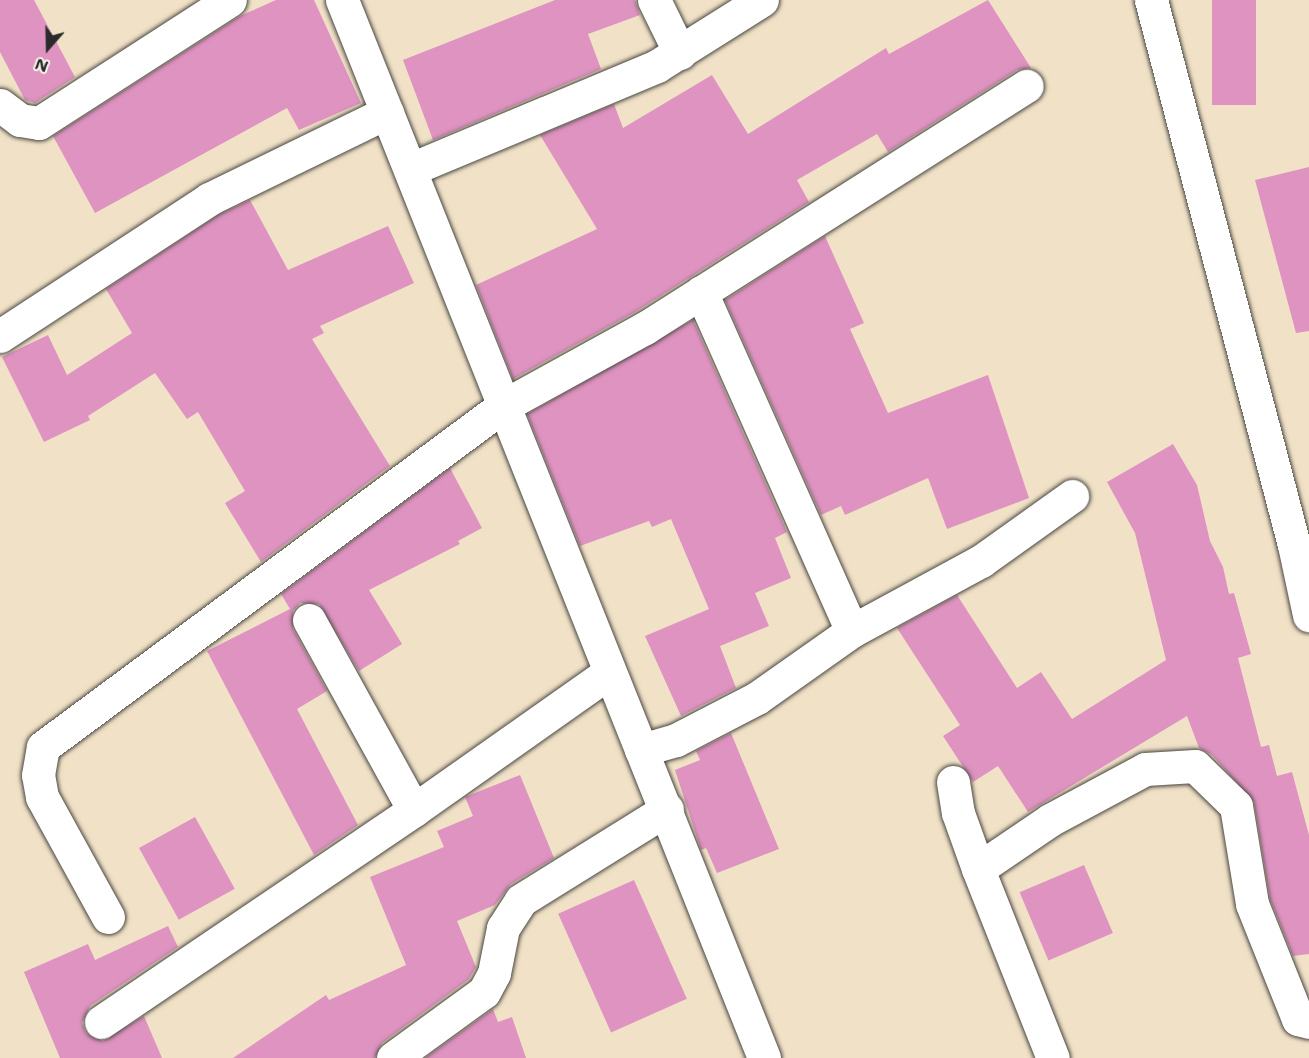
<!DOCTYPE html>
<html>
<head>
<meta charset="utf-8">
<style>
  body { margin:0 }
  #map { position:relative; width:1309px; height:1058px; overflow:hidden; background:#f1e2c7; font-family:"Shantell Sans",sans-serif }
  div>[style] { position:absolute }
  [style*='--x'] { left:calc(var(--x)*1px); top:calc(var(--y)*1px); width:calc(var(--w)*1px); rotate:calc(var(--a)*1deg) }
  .building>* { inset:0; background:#df93c1; transform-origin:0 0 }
  .roads { filter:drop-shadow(0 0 2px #494642) drop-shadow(0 0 2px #494642) }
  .minor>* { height:33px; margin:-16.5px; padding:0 16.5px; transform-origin:16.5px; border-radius:16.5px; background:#fff }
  span { translate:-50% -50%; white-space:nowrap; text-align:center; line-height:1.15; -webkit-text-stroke:6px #f7f3e8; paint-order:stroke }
  .north { position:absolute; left:18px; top:18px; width:60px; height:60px; -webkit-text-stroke:4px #f7f3e8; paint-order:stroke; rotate:200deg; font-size:16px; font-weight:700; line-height:24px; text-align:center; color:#2b2b2b }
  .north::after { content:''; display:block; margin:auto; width:21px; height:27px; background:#2b2b2b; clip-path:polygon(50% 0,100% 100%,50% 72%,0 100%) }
</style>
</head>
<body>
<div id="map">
  <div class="building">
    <div style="clip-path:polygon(0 0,34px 0,75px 77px,35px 103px,25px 100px,0 52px)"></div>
    <div style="clip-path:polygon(276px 0,314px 0,361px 103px,299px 130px,287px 108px,95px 213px,53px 136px,240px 16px)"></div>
    <div style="clip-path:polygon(555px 0,635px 0,640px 15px,588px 34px,601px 69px,433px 140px,403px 60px)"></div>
    <div style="clip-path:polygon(988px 0,1031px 68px,1017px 70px,888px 152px,877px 134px,797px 180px,809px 202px,635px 312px,513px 379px,476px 285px,597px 229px,540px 135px,614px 104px,623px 128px,712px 75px,748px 134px,886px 48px,889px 54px)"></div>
    <div style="left:1212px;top:0;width:44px;height:105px"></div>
    <div style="clip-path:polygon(1309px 167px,1309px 331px,1296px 333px,1255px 180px)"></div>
    <div style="clip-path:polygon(250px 200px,288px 270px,388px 226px,414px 283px,320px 326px,324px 333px,312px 339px,390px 466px,261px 562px,225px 503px,245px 491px,198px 412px,187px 419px,155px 373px,88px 416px,90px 420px,44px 442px,2px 357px,48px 335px,67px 375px,132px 333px,106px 289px,218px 215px)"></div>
    <div style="clip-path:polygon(825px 236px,864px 323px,850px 329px,888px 413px,988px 375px,1029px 498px,947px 529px,928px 478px,845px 515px,841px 506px,821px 515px,725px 300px)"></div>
    <div style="clip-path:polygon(693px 320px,787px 532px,775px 538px,791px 578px,755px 593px,769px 626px,720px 646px,736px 688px,681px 716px,645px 636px,709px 609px,671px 519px,652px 527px,649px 521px,580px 546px,527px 414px)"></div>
    <div style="clip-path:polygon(1173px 444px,1197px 485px,1210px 541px,1223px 567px,1229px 594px,1234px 593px,1251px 654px,1238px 658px,1261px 747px,1269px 745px,1277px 776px,1292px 772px,1309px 835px,1309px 954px,1293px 956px,1270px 899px,1254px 802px,1212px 755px,1199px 748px,1187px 716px,1028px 812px,998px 766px,973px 782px,943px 736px,960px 725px,897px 628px,957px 595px,1017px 688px,1041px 672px,1072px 719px,1166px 660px,1135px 533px,1107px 482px)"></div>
    <div style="clip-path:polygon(450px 468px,482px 528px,458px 541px,460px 544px,369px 590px,402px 644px,359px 671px,319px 604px,300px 603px,293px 611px,293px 629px,327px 691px,297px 709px,358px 825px,314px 855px,207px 651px,290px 609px,281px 594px)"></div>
    <div style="clip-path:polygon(731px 733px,779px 849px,717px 873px,706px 848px,701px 850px,675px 770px,700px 760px,696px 751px)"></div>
    <div style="clip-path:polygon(520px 775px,554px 858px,511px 884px,495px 905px,457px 921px,476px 967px,469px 979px,382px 1043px,375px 1058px,233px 1058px,326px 995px,329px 1000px,406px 965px,370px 877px,444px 847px,437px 831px,473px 816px,465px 797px)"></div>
    <div style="left:195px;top:817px;width:82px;height:64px;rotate:61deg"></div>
    <div style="left:1084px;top:865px;width:74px;height:70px;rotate:67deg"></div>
    <div style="left:634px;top:880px;width:130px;height:83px;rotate:66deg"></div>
    <div style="clip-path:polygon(168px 926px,178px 947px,90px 1006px,82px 1023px,86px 1033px,103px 1041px,144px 1016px,162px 1058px,60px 1058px,24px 972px,88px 944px,95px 960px)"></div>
    <div style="clip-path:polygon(493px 1009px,498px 1022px,512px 1017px,526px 1058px,425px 1058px)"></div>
  </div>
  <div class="roads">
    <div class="minor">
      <div style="--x:342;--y:0;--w:1139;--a:68.25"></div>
      <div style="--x:654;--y:0;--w:59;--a:63.9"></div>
      <div style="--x:1151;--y:0;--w:563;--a:75.3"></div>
      <div style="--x:1294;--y:545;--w:72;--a:77.9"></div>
      <div style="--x:0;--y:105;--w:25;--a:37"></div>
      <div style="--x:20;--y:120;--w:19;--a:9"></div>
      <div style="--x:39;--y:123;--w:227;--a:-32.8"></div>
      <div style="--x:411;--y:169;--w:267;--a:-22.7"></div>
      <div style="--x:657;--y:66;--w:124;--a:-32.2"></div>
      <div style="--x:701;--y:292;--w:371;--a:66"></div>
      <div style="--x:0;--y:336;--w:250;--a:-33.2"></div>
      <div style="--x:209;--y:199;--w:198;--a:-26"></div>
      <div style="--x:309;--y:620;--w:217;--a:61.1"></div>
      <div style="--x:641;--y:750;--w:36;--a:-16"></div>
      <div style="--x:676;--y:740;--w:91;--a:-27.4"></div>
      <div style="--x:757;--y:698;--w:116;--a:-35.2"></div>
      <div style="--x:852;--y:631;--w:147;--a:-28.5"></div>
      <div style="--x:981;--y:561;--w:112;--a:-35.5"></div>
      <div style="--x:953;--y:782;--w:31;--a:81"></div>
      <div style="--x:958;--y:813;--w:59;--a:70.3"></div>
      <div style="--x:978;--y:869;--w:203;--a:68.4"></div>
      <div style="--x:978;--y:869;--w:87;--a:-34.2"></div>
      <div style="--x:1050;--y:820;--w:108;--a:-28.2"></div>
      <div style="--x:1145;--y:769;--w:50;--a:-3.4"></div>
      <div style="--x:1195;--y:766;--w:57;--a:44.3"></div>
      <div style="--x:1236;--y:806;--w:99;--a:80.7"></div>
      <div style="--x:1252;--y:904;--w:124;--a:68.2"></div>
      <div style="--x:1298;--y:1019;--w:11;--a:15"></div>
      <div style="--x:108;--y:917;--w:137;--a:-118.8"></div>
      <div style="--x:42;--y:797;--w:22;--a:-100"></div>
      <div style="--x:38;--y:775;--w:28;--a:-80"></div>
      <div style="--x:43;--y:747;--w:573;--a:-36.55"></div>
      <div style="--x:503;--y:406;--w:162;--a:-28.8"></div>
      <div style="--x:645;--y:328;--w:452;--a:-32.4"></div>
      <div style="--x:101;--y:1022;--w:378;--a:-34.1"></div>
      <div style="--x:414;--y:810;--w:237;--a:-35.2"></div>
      <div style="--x:393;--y:1058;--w:112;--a:-36"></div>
      <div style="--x:484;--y:992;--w:21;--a:-62"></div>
      <div style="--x:494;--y:973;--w:46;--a:-78.7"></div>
      <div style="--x:503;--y:928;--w:33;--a:-57"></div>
      <div style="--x:521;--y:900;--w:172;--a:-31.9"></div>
    </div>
  </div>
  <div class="north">N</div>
</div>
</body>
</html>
